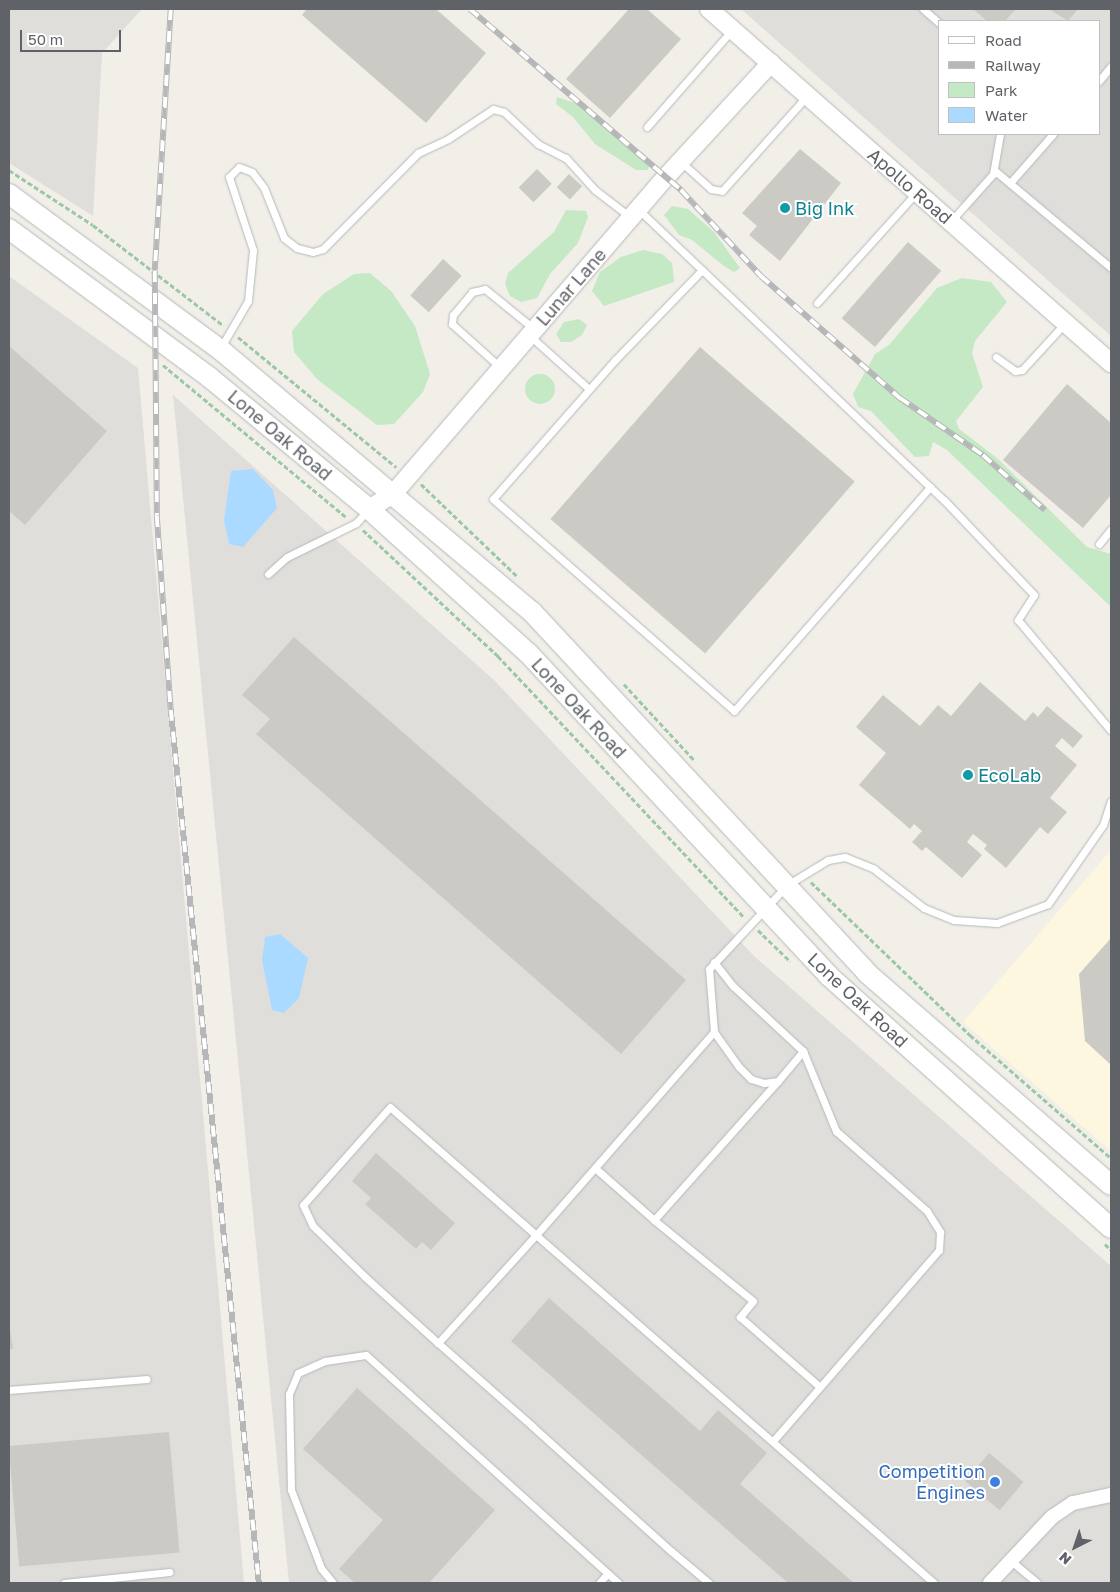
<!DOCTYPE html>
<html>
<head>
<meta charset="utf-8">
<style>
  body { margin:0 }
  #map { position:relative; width:1120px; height:1592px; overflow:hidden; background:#f1efe8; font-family:"Golos Text",sans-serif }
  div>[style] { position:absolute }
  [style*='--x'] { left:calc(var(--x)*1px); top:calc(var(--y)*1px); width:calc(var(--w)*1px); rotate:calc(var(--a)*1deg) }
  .commercial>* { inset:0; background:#fef7e0 }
  .industrial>* { inset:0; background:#e0deda }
  .green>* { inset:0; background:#c5e8c5 }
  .round { border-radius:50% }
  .water>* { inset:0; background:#aadaff }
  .building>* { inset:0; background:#cccac5; transform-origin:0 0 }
  .path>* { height:2.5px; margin-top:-1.25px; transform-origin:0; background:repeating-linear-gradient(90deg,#9cc7a9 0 5px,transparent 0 7.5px) }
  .roads { filter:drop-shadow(0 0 1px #b5b8bc) drop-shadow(0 0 1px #b5b8bc) }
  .service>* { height:7px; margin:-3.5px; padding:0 3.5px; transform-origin:3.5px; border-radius:3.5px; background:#fff }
  .minor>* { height:14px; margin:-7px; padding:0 7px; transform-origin:7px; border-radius:7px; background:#fff }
  .tertiary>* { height:18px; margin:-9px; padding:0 9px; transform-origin:9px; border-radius:9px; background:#fff }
  .secondary>* { height:20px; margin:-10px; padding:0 10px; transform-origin:10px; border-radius:10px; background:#fff }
  .rail>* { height:5.5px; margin-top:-2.75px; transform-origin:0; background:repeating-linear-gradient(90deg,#fff 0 11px,#b6b7b8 0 22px); box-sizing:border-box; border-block:1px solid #b6b7b8 }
  .dots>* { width:14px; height:14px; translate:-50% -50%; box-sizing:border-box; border:2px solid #fff; border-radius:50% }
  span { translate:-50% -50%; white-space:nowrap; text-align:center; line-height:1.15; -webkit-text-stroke:4px #fff; paint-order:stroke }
  .street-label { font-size:18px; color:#5f6368 }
  .culture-label { font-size:18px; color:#0d838f }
  .left { translate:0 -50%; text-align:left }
  .shop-label { font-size:18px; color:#366cbe }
  .right { translate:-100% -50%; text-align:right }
  .frame { position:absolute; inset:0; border:10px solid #5f6368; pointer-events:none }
  .legend { position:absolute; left:938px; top:20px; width:162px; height:115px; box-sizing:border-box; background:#fff; border:1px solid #bfc1c3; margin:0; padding:6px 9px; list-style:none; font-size:15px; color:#5f6368 }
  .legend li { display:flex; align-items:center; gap:10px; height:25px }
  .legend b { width:25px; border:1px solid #bfc1c3 }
  .north { position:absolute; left:1050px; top:1522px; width:50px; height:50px; -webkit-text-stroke:4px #fff; paint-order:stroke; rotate:221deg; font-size:14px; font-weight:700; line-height:20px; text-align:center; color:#5f6368 }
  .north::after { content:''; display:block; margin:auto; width:18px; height:22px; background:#5f6368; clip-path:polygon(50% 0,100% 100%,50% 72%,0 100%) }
  .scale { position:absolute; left:20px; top:30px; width:101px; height:22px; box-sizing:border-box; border:2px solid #5f6368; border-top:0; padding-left:6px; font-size:15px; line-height:18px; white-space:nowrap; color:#5f6368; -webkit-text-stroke:4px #fff; paint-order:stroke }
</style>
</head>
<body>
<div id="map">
  <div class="commercial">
    <div style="clip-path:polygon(1111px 850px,1111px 1151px,963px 1022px)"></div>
  </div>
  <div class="industrial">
    <div style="clip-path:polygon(9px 9px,142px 9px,102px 53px,93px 216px,9px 163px)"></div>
    <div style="clip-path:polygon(evenodd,741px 9px,1111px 9px,1111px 336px,741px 9px,939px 21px,1099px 21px,1099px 134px,939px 134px,939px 21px)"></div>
    <div style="clip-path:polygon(9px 276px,138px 368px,244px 1583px,9px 1583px)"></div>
    <div style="clip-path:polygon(173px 395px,494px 680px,755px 957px,1111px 1266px,1111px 1583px,289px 1583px)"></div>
  </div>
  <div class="green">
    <div style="clip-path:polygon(557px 97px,578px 104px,649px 164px,648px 170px,636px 170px,595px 144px,573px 117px,556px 104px)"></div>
    <div style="clip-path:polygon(672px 206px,688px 209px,714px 232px,740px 268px,734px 272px,724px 266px,692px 240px,679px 235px,664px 215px)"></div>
    <div style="clip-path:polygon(566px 210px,586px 211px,588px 217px,578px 243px,550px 274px,537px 298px,521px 302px,510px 296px,505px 284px,508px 273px,554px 232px)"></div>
    <div style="clip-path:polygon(643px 250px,662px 254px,672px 263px,674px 282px,604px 306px,592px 291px,600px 272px,621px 257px)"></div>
    <div style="clip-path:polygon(370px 273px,391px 291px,415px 326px,430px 374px,423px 392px,394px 424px,377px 425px,317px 379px,294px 352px,292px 331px,323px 294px,354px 274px)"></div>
    <div style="clip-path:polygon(962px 278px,991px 282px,1007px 302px,975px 341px,972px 353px,983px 387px,956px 421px,959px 429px,997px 458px,1087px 547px,1111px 554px,1111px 607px,947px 450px,933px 442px,929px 456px,915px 457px,871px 411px,858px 407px,853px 394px,875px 354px,889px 345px,937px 288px)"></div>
    <div style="clip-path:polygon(579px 319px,587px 325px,582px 335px,571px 342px,561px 342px,556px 334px,564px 322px)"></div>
    <div class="round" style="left:525px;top:374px;width:30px;height:30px"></div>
  </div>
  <div class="water">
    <div style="clip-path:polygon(253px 469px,273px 490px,277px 508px,243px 547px,229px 544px,224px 520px,231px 471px)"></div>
    <div style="clip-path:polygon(280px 934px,308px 958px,299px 998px,284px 1013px,272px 1010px,262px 960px,265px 937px)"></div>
  </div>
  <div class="building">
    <div style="clip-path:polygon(307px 9px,436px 9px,486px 53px,426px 123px,302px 15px)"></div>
    <div style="clip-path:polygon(629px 9px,647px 9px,681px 39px,610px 118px,566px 79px)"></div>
    <div style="clip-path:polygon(973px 9px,1016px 9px,1005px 21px,987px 21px)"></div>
    <div style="clip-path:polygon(1049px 9px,1078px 9px,1068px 21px)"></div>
    <div style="clip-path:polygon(800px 149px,841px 183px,780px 261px,749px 235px,757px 226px,742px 213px)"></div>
    <div style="left:537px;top:169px;width:21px;height:26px;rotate:45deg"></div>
    <div style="left:569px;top:174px;width:18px;height:18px;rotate:43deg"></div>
    <div style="left:908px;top:242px;width:44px;height:101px;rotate:41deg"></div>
    <div style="left:443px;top:259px;width:25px;height:49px;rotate:42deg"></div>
    <div style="clip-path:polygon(9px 346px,107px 431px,25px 525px,9px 511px)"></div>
    <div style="left:700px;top:347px;width:205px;height:228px;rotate:41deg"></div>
    <div style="clip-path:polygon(1067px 384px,1111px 423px,1111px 495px,1083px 528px,1003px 460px)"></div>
    <div style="clip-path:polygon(294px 637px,686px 980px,621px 1054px,256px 734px,270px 719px,242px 695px)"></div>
    <div style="clip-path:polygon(980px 682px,1025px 721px,1033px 712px,1038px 717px,1047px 706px,1083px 736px,1073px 748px,1062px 738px,1055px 746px,1077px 765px,1050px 798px,1067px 812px,1048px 834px,1040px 827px,1006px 868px,984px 849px,987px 845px,973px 834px,967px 842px,982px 855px,962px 878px,926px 847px,922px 851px,912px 842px,922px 831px,914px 824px,910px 829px,859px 785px,886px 753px,856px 727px,883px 695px,920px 726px,938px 705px,951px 716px)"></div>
    <div style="clip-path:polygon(1111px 938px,1111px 1065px,1085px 1041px,1079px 974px)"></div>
    <div style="clip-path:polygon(376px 1153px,455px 1223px,431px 1250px,422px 1242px,416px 1249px,365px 1204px,371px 1198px,352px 1181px)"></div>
    <div style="clip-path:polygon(549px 1298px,700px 1431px,718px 1410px,767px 1453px,740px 1484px,854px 1583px,788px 1583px,511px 1341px)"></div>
    <div style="clip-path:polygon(9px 1323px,13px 1349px,9px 1349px)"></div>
    <div style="clip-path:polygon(357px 1388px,495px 1510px,429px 1583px,355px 1583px,339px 1569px,383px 1520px,303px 1449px)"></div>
    <div style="left:169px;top:1432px;width:121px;height:161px;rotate:85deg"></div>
    <div style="left:989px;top:1453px;width:45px;height:37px;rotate:40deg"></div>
  </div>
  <div class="path">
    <div style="--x:9;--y:170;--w:100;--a:33.2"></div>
    <div style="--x:93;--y:225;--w:165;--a:37.6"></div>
    <div style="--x:238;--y:337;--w:205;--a:39.4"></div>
    <div style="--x:163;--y:365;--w:239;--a:39.7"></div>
    <div style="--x:421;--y:484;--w:134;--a:43.8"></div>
    <div style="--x:363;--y:530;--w:185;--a:43"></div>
    <div style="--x:498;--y:656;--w:360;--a:46.7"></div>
    <div style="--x:624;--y:684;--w:105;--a:47.3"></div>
    <div style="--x:811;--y:882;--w:221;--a:43.9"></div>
    <div style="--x:970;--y:1035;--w:187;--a:41.1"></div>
    <div style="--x:758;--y:930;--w:45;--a:44.1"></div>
    <div style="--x:1105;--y:1244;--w:8;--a:45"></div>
  </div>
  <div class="roads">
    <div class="service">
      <div style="--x:923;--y:9;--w:21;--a:41"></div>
      <div style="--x:1099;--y:81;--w:19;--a:-51"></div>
      <div style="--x:647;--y:127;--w:129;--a:-48.8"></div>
      <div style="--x:680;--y:161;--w:42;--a:42.1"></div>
      <div style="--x:711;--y:189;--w:11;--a:10"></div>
      <div style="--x:722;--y:191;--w:127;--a:-48.2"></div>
      <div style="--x:994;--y:170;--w:153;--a:39.9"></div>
      <div style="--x:1010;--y:183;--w:65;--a:-48.7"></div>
      <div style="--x:638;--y:209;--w:422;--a:43.6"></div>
      <div style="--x:944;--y:500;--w:131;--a:46.5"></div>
      <div style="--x:1034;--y:595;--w:30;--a:123"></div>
      <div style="--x:1018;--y:620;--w:145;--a:50"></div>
      <div style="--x:951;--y:221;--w:63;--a:-48.2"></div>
      <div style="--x:993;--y:174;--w:41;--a:-80.1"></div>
      <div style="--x:702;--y:270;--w:125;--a:134"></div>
      <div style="--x:615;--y:360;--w:185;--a:131.3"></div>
      <div style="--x:493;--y:499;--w:321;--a:41.3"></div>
      <div style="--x:734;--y:711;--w:298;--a:-48.8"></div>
      <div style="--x:817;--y:303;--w:149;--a:-48"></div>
      <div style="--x:530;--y:336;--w:79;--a:41.9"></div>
      <div style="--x:221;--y:347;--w:53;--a:-59.6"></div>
      <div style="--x:248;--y:301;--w:51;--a:-84.4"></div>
      <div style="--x:253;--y:250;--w:77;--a:-108.2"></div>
      <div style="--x:229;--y:177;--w:14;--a:-45"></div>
      <div style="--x:239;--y:167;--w:14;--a:21"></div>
      <div style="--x:252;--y:172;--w:20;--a:53"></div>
      <div style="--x:264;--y:188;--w:54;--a:68.2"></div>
      <div style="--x:284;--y:238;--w:16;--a:38"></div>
      <div style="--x:297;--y:248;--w:16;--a:14"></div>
      <div style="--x:313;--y:252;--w:10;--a:-17"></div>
      <div style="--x:323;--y:249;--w:135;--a:-45.3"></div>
      <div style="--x:418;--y:153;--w:33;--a:-25"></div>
      <div style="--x:448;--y:139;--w:54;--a:-33.7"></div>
      <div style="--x:493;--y:109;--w:11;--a:15"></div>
      <div style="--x:504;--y:112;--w:47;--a:43.3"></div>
      <div style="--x:538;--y:144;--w:31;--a:27"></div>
      <div style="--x:566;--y:158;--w:43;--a:47.8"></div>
      <div style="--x:595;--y:190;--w:44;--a:37.6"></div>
      <div style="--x:996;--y:357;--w:24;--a:36"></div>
      <div style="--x:1015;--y:371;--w:7;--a:-8"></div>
      <div style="--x:1022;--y:370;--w:64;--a:-47.5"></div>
      <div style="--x:501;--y:368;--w:66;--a:-138.1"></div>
      <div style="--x:452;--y:324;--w:9;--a:-84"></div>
      <div style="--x:453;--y:315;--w:30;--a:-50"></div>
      <div style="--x:472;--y:292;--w:13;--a:-13"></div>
      <div style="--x:485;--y:289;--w:63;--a:39.2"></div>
      <div style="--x:1099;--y:544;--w:19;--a:-51"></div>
      <div style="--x:268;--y:574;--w:25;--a:-42"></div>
      <div style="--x:287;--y:557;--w:77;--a:-26.2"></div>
      <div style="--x:356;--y:523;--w:18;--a:-47"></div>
      <div style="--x:714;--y:962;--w:31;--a:52"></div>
      <div style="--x:733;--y:986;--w:96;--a:42.9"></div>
      <div style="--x:803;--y:1051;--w:87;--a:67.6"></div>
      <div style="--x:836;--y:1131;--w:121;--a:41.3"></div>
      <div style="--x:927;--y:1211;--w:25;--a:58"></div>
      <div style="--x:940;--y:1232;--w:18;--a:93"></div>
      <div style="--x:939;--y:1250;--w:252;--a:131"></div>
      <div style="--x:714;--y:1032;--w:43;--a:54.5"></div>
      <div style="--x:739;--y:1067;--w:17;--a:45"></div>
      <div style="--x:751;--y:1079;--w:14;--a:17"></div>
      <div style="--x:764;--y:1083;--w:14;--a:-8"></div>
      <div style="--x:778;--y:1081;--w:39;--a:-50"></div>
      <div style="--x:595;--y:1168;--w:79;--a:41.4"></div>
      <div style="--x:654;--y:1220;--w:186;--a:-48.3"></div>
      <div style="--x:654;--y:1220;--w:128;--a:39.3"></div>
      <div style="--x:753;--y:1301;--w:21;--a:129"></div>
      <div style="--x:740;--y:1317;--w:106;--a:41.2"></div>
      <div style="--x:438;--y:1343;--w:146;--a:-47.8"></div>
      <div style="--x:536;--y:1235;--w:194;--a:-138.8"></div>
      <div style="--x:390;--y:1107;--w:131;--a:131.6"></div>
      <div style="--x:303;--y:1205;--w:23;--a:65"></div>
      <div style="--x:313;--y:1226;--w:73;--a:44.4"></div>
      <div style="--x:365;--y:1277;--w:98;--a:42.1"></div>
      <div style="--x:438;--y:1343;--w:125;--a:41.4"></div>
      <div style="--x:532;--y:1426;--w:187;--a:42"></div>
      <div style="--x:671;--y:1551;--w:50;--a:40.1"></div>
      <div style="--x:9;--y:1390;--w:138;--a:-4.6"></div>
      <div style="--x:1010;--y:1560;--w:35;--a:40"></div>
      <div style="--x:64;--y:1583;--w:106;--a:-6"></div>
      <div style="--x:333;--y:1583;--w:19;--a:-129"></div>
      <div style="--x:321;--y:1568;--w:84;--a:-111"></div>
      <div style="--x:291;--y:1490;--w:96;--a:-91.2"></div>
      <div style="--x:289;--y:1394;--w:23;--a:-67"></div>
      <div style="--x:298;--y:1373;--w:30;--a:-24"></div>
      <div style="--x:325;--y:1361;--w:41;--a:-8.3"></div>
      <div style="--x:366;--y:1355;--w:340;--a:42.1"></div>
      <div style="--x:599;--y:1583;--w:12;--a:-48"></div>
      <div style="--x:934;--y:1583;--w:529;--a:-138.83"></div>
      <div style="--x:536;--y:1235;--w:270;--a:-48.8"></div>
      <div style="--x:714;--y:1032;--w:63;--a:-94.5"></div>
      <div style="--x:709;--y:969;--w:115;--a:-47.1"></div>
      <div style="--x:787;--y:885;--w:48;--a:-31.4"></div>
      <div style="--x:828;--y:860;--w:17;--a:-10"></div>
      <div style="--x:845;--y:857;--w:31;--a:22"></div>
      <div style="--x:874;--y:869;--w:63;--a:38"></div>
      <div style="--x:924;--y:908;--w:32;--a:22"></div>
      <div style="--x:954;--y:920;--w:43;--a:4"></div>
      <div style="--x:997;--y:923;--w:54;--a:-20.4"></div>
      <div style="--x:1048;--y:904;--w:96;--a:-55.2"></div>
      <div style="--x:1103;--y:825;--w:25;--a:-72"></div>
    </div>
    <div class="minor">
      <div style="--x:990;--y:1583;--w:91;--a:-46.8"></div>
      <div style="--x:1052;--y:1517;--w:25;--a:-34"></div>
      <div style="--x:1073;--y:1503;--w:39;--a:-12"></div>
    </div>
    <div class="tertiary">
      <div style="--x:709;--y:9;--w:536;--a:41.37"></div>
      <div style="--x:369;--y:509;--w:28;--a:-32"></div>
      <div style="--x:393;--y:494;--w:418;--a:-49.3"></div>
      <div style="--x:666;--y:177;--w:155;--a:-47.4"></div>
    </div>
    <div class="secondary">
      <div style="--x:9;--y:194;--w:265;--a:36.4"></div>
      <div style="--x:222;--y:351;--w:405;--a:40.1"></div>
      <div style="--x:532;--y:612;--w:492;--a:47.1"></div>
      <div style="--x:867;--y:973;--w:323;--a:41"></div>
      <div style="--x:9;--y:229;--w:249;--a:36.5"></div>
      <div style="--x:209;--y:377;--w:207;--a:39.5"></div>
      <div style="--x:369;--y:509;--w:215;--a:42.2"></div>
      <div style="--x:528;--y:653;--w:442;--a:47"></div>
      <div style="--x:829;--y:976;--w:378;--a:41.8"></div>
    </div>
  </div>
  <div class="rail">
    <div style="--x:171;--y:9;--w:262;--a:93.5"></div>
    <div style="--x:155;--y:271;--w:245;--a:89.5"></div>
    <div style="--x:157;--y:516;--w:195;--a:85.9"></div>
    <div style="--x:171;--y:710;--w:877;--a:84.24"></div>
    <div style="--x:470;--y:9;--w:278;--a:40.6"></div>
    <div style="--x:681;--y:190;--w:117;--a:47.1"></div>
    <div style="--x:761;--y:276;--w:185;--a:41.3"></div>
    <div style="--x:900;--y:398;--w:101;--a:34.5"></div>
    <div style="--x:983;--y:455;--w:83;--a:41.6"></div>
  </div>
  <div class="dots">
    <div style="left:785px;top:208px;background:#0f9aa8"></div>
    <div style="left:968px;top:775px;background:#0f9aa8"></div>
    <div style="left:995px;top:1482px;background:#3f7fe0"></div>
  </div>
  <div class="street-label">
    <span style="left:910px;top:186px;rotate:41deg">Apollo Road</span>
    <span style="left:571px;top:287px;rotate:-49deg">Lunar Lane</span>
    <span style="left:280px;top:435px;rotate:40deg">Lone Oak Road</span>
    <span style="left:579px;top:708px;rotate:47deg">Lone Oak Road</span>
    <span style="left:858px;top:1000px;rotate:43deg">Lone Oak Road</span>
  </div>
  <div class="culture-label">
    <span class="left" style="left:795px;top:208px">Big Ink</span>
    <span class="left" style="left:978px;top:775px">EcoLab</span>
  </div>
  <div class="shop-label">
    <span class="right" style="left:985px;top:1482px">Competition<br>Engines</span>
  </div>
  <div class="frame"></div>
  <ul class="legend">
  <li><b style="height:6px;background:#fff"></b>Road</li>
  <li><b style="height:6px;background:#b6b7b8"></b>Railway</li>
  <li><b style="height:14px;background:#c5e8c5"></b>Park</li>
  <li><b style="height:14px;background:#aadaff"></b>Water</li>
  </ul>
  <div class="north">N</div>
  <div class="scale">50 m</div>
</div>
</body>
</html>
